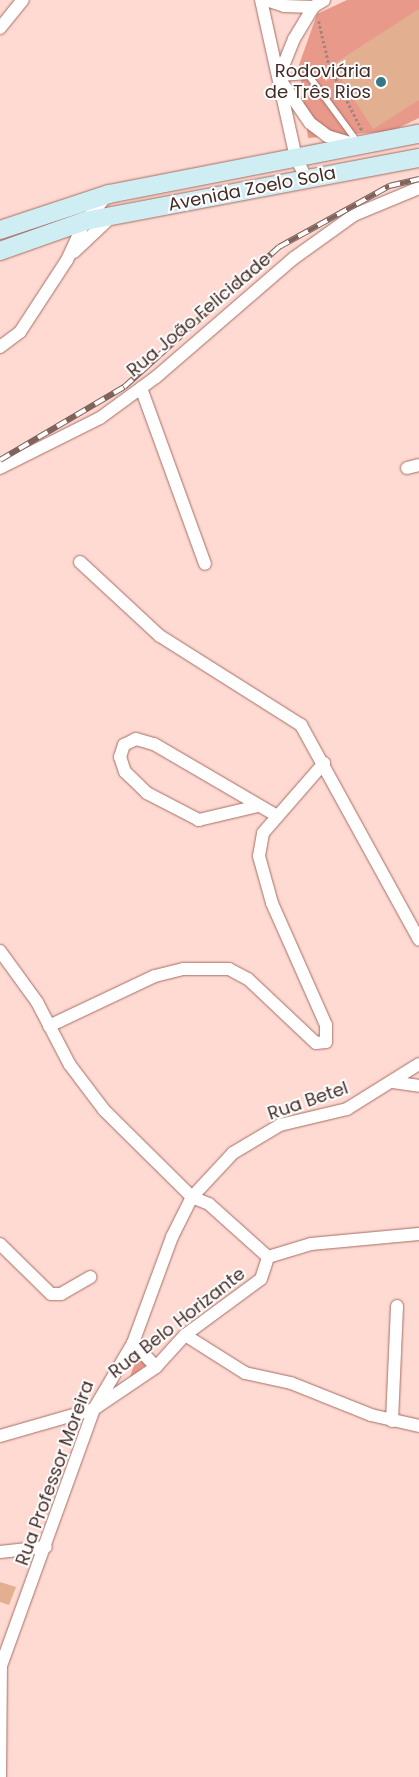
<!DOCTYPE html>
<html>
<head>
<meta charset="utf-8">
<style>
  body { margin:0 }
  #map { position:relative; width:419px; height:1777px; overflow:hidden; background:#ffdad2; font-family:Poppins,sans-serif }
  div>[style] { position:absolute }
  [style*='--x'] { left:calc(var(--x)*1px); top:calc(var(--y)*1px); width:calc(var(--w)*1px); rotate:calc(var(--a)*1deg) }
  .green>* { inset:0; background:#e8998a }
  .building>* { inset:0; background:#e2af91 }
  .path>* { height:2.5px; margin-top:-1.25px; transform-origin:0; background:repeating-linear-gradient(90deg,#a3847e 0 2.5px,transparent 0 5px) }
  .roads { filter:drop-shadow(0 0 1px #a56e64) drop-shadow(0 0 1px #a56e64) }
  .service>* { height:6px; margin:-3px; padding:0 3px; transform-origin:3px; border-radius:3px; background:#fff }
  .minor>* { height:12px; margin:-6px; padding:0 6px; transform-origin:6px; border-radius:6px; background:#fff }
  .secondary>* { height:18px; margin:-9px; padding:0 9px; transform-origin:9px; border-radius:9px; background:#cfeef4 }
  .rail>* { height:5.5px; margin-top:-2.75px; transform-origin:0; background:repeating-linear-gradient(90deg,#fff 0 11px,#7f645e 0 22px); box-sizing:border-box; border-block:1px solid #7f645e }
  .dots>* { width:14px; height:14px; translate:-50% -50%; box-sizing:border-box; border:2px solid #fff; border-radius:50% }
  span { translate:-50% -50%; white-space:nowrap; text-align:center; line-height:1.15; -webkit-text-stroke:4px #fff; paint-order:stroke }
  .poi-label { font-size:18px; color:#432c27 }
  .right { translate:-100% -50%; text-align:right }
  .street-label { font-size:18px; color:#432c27 }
</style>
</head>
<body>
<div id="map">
  <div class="green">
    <div style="clip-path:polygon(347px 0,419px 0,419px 118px,392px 131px,308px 138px,299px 65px,317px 14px)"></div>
    <div style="clip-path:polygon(137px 1356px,146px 1365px,130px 1377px)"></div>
  </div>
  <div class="building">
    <div style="clip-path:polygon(419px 9px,419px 100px,373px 129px,332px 65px)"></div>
    <div style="clip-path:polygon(0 1582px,16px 1587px,9px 1605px,0 1602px)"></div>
  </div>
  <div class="path">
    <div style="--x:319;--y:21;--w:45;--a:77.2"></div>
    <div style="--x:329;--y:65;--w:73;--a:63.1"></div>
  </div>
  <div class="roads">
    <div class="service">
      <div style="--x:279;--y:78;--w:30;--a:-4"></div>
      <div style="--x:309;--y:76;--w:84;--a:53.7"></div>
    </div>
    <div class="minor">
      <div style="--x:261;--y:0;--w:162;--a:77.5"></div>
      <div style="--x:296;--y:158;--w:22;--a:63"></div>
      <div style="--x:266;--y:0;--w:19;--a:18"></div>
      <div style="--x:284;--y:6;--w:29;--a:2"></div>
      <div style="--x:0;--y:28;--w:36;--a:-51"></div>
      <div style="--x:279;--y:76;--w:40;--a:-68"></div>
      <div style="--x:294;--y:39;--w:37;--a:-59"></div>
      <div style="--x:313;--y:7;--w:13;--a:-32"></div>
      <div style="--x:283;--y:84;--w:47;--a:55.3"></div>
      <div style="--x:310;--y:123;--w:21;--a:37"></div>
      <div style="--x:327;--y:136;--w:31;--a:17"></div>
      <div style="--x:74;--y:252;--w:51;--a:-43.4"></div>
      <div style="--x:0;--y:347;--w:25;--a:-37"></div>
      <div style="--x:20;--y:332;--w:86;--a:-56.9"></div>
      <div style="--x:67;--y:260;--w:43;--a:-65.2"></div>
      <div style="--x:85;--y:221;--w:33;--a:-49"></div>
      <div style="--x:141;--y:388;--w:187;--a:70"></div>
      <div style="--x:0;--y:468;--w:112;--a:-26.6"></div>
      <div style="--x:100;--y:418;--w:69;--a:-36.2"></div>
      <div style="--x:156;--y:377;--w:182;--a:-40.8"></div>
      <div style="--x:294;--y:258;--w:74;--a:-35.6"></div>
      <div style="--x:354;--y:215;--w:70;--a:-22.6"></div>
      <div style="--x:407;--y:468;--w:12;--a:-14"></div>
      <div style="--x:80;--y:562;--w:109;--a:42.8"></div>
      <div style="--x:160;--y:636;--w:167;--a:32.3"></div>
      <div style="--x:301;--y:725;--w:245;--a:61.2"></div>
      <div style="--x:258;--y:806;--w:61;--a:166.7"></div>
      <div style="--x:199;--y:820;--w:59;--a:-152.6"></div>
      <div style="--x:147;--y:793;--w:30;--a:-136"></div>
      <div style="--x:125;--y:772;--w:16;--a:-108"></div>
      <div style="--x:120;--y:757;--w:13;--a:-72"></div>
      <div style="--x:124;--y:745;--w:13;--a:-27"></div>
      <div style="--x:136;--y:739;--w:19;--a:16"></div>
      <div style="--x:154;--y:744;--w:143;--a:30.3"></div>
      <div style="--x:0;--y:951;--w:63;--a:54"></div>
      <div style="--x:37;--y:1002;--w:71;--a:62.4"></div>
      <div style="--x:70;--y:1065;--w:56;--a:52.9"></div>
      <div style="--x:104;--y:1110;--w:124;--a:44.7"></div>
      <div style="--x:192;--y:1197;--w:45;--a:116.6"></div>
      <div style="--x:172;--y:1237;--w:113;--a:110.2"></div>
      <div style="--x:133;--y:1343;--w:77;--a:120.6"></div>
      <div style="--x:94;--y:1409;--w:276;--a:109.9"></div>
      <div style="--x:49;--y:1026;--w:117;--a:-25.3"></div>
      <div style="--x:155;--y:976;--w:29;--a:-14"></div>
      <div style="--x:183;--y:969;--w:46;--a:0"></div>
      <div style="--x:229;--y:969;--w:21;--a:28"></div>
      <div style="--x:248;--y:979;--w:93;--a:43.3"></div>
      <div style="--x:316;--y:1043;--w:10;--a:-6"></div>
      <div style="--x:326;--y:1042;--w:17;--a:-90"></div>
      <div style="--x:326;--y:1025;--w:133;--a:-113.9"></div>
      <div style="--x:272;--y:903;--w:49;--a:-105.5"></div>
      <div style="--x:259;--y:856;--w:23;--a:-80"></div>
      <div style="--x:263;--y:833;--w:93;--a:-48.9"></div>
      <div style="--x:392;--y:1082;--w:27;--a:8"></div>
      <div style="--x:0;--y:1244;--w:71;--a:44.4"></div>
      <div style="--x:51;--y:1294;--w:10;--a:0"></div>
      <div style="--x:61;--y:1294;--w:34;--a:-30"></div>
      <div style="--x:268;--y:1257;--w:79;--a:-138.1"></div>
      <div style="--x:209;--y:1204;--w:18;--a:-158"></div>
      <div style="--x:192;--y:1197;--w:60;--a:-47"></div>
      <div style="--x:233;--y:1153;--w:55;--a:-30.8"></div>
      <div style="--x:280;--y:1125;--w:69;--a:-13.4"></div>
      <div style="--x:347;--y:1109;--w:85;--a:-32"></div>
      <div style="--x:185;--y:1335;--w:71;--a:32.3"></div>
      <div style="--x:245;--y:1373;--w:47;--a:12.3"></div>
      <div style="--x:291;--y:1383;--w:86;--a:21.8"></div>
      <div style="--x:371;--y:1415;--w:49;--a:12.9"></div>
      <div style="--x:133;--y:1343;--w:33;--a:46"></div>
      <div style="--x:392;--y:1421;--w:115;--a:-87.5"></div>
      <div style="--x:0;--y:1436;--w:98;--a:-16"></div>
      <div style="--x:94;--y:1409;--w:75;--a:-34.1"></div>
      <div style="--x:156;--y:1367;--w:43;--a:-47.8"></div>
      <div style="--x:185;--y:1335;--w:94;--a:-36.4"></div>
      <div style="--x:261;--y:1279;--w:23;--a:-72"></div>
      <div style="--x:268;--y:1257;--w:45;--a:-16.8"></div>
      <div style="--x:311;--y:1244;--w:108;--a:-5.3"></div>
      <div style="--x:0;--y:1552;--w:46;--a:-6.2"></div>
      <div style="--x:0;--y:1777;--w:109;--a:-89.5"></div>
    </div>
    <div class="secondary">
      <div style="--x:0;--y:230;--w:115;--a:-18.3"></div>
      <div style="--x:109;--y:194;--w:316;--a:-11"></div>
      <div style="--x:0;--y:251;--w:90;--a:-19.4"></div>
      <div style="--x:85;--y:221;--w:340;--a:-10.7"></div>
    </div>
  </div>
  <div class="rail">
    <div style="--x:0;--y:460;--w:144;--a:-30.5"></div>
    <div style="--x:124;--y:387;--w:209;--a:-42.1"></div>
    <div style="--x:279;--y:247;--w:126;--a:-29"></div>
    <div style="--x:389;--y:186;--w:31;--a:-13"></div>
  </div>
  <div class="dots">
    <div style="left:381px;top:82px;background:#337986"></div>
  </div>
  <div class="poi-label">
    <span class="right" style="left:371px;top:82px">Rodoviária<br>de Três Rios</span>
  </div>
  <div class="street-label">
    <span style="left:252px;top:189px;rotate:-11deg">Avenida Zoelo Sola</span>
    <span style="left:199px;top:315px;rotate:-40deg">Rua João Felicidade</span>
    <span style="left:308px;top:1101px;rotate:-19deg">Rua Betel</span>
    <span style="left:177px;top:1323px;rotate:-38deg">Rua Belo Horizante</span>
    <span style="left:55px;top:1473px;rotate:-70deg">Rua Professor Moreira</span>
  </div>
</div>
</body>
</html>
